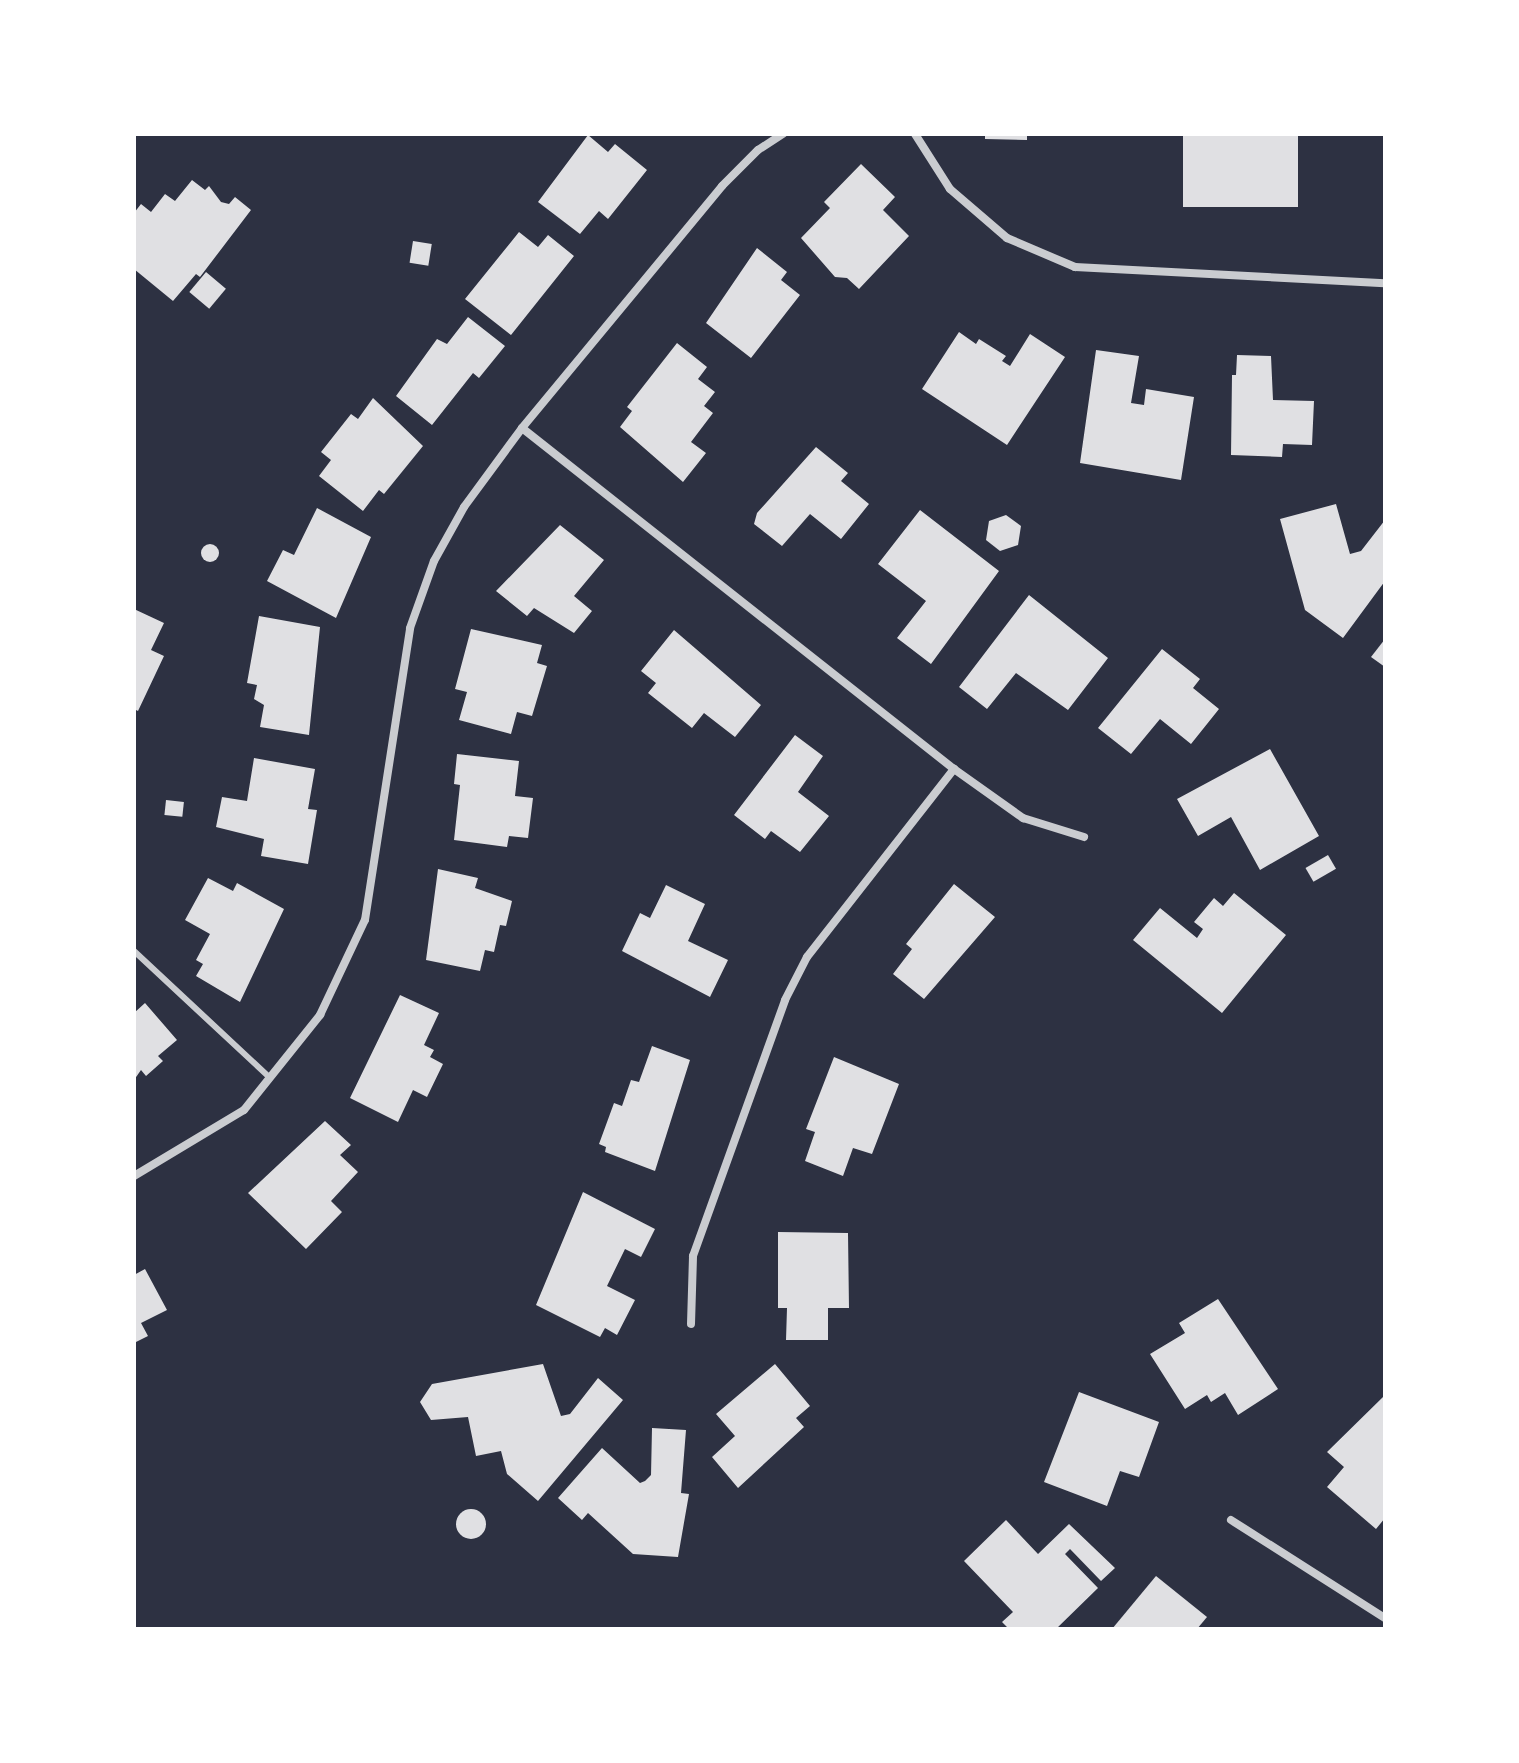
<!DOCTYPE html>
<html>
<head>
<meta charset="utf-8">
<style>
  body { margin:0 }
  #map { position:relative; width:1519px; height:1763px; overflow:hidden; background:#2d3142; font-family:"Golos Text",sans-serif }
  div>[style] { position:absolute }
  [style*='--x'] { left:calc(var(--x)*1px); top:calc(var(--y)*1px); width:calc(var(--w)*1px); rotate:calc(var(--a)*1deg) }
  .building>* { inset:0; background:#e0e0e3; transform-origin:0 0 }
  .round { border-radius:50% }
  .service>* { height:6px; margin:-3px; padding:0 3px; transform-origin:3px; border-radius:3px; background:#caccd0 }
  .minor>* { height:8px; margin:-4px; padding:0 4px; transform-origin:4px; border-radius:4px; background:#caccd0 }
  span { translate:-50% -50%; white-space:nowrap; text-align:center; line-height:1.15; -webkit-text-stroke:8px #fff; paint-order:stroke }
  .frame { position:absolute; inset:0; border:136px solid #fff; pointer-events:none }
</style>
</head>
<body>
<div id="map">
  <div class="building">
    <div style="clip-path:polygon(985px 134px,1027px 134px,1027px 140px,985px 139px)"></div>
    <div style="left:1183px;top:134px;width:115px;height:73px"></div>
    <div style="clip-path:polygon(588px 135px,608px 152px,615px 144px,647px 170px,608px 219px,599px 211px,580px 234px,538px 202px)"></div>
    <div style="clip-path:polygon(861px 164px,895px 197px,883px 210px,909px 236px,859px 289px,847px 278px,835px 277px,801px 238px,830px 208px,824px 202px)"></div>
    <div style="clip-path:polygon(192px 180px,205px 190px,209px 186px,221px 202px,229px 204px,235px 197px,251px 210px,200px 277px,196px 274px,173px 301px,134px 269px,134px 213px,141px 204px,151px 212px,165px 194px,175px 201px)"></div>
    <div style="clip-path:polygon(519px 232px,538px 247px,548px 235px,574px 256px,511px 335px,465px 299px)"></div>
    <div style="left:413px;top:241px;width:19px;height:22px;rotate:9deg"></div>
    <div style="clip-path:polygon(757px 248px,787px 272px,781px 280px,800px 295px,751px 358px,706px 323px)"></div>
    <div style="left:206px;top:272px;width:26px;height:26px;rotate:40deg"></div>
    <div style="clip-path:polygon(468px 317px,505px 346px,479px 378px,473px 373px,432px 425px,396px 396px,437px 339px,447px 344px)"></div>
    <div style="clip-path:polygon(959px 332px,976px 344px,979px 339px,1006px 356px,1002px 361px,1010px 366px,1030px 334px,1065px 357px,1007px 445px,922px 389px)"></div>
    <div style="clip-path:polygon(677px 343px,707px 367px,698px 379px,715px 392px,704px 406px,713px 413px,691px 442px,706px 453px,683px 482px,620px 427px,632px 411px,627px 407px)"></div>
    <div style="clip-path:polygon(1096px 350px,1139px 356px,1131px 403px,1144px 405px,1146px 389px,1194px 397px,1181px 480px,1080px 463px)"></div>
    <div style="clip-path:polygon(1237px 355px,1271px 356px,1273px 400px,1314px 401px,1312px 445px,1283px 444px,1282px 457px,1231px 455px,1232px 375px,1236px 375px)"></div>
    <div style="clip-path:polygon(373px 398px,423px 446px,384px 494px,379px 490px,363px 511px,319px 476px,331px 460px,321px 452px,351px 414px,358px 419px)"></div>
    <div style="clip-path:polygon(816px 447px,848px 473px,841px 481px,869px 504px,841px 539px,810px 514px,782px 546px,754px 524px,757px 513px)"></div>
    <div style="clip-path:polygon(1336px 504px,1350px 554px,1361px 551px,1385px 520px,1385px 581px,1343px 638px,1305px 610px,1280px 519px)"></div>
    <div style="clip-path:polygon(317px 508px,371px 537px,336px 618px,267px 581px,283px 550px,294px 555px)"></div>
    <div style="clip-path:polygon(920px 510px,999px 571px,931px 664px,897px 638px,926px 601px,878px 564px)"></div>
    <div style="clip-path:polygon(1006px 515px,1021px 526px,1018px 545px,1000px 551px,986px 540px,989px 521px)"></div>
    <div style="clip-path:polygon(560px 525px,604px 560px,574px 596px,592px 611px,574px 633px,534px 608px,527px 616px,496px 591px)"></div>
    <div class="round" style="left:201px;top:544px;width:18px;height:18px"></div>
    <div style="clip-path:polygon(1029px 595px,1108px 658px,1068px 710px,1016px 673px,987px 709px,959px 687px)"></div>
    <div style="clip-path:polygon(134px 609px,164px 623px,151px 650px,164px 656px,138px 711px,134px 709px)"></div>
    <div style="clip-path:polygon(259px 616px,320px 627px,309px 735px,260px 727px,264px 705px,254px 699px,257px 685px,247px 683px)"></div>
    <div style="clip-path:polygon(471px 629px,542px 645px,537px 663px,547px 666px,532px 716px,517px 712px,511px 734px,459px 720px,467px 692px,455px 689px)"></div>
    <div style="clip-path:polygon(674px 630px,761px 705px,735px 737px,704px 713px,692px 728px,648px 693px,656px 683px,641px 671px)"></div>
    <div style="clip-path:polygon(1385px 639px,1385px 667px,1371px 657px)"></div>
    <div style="clip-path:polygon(1162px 649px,1200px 679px,1193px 688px,1219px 709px,1191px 744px,1160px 719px,1131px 754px,1098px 728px)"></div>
    <div style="clip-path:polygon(795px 735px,823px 756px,798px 792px,829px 816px,800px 852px,771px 831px,765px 839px,734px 815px)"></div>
    <div style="clip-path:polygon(1270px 749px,1319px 836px,1260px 870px,1231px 817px,1198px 836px,1177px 799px)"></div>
    <div style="clip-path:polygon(457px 754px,519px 761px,515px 796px,533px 798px,528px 838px,509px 836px,507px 847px,454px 840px,460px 785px,454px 784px)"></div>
    <div style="clip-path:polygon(254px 758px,315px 769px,308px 809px,317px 810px,308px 864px,261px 856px,264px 839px,216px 827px,222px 797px,247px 801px)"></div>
    <div style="left:166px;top:800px;width:18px;height:15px;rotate:6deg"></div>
    <div style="left:1328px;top:855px;width:16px;height:26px;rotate:60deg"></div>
    <div style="clip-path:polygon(438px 869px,478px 878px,475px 888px,512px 901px,506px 926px,500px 925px,494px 952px,485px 950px,480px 971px,426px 960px)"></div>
    <div style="clip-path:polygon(208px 878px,233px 891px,237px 883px,284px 909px,240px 1002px,196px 976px,203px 964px,196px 960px,210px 934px,185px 920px)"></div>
    <div style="clip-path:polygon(954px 884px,995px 917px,924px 999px,893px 974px,912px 949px,906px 944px)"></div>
    <div style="clip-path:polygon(666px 885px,705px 904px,688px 941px,728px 960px,710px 997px,622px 951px,640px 913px,650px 918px)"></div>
    <div style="clip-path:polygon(1234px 893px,1286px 935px,1222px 1013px,1133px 940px,1160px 908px,1197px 938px,1203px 929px,1194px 922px,1214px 898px,1223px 906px)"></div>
    <div style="clip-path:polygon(400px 995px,439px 1013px,424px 1045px,434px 1050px,430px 1057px,443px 1064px,427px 1097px,413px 1090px,398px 1122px,350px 1098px)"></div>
    <div style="clip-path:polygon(145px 1003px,177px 1040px,158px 1056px,163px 1061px,146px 1076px,141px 1070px,134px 1080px,134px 1013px)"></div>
    <div style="clip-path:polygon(652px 1046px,690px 1060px,655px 1171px,605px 1152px,606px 1147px,599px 1144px,614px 1103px,622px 1106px,631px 1080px,639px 1082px)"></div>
    <div style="clip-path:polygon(834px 1057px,899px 1084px,872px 1154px,853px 1148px,843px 1176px,805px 1161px,815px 1132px,806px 1129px)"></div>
    <div style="clip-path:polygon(325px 1121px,351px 1145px,340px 1155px,358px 1172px,331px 1201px,342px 1212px,306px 1249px,248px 1193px)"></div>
    <div style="clip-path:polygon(583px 1192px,655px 1229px,641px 1257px,625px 1249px,607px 1286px,635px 1300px,617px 1335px,605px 1328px,600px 1337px,536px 1305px)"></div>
    <div style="clip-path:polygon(778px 1232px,848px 1233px,849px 1308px,828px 1308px,828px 1340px,786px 1340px,787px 1308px,778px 1308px)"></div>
    <div style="clip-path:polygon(145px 1269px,167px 1310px,141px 1323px,148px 1336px,134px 1343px,134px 1275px)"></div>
    <div style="clip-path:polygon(1218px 1299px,1278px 1389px,1238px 1415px,1225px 1393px,1211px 1402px,1207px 1395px,1185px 1409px,1150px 1354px,1185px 1333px,1179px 1323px)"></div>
    <div style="clip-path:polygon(543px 1364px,561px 1416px,570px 1414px,598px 1378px,623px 1400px,538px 1501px,507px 1474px,501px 1451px,476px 1456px,468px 1417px,431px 1420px,420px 1402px,432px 1384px)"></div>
    <div style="clip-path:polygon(775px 1364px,810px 1406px,796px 1418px,804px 1427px,738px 1488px,712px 1457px,735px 1436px,716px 1414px)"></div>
    <div style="clip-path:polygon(1079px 1392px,1159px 1422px,1139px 1477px,1120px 1471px,1107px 1506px,1044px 1482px)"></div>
    <div style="clip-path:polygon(1383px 1397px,1385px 1518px,1376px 1529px,1327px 1487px,1344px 1467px,1327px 1452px)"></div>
    <div style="clip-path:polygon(652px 1428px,686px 1430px,681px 1493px,689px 1494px,678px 1557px,633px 1554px,588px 1513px,582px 1520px,558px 1498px,602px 1448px,640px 1483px,645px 1481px,651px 1475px)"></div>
    <div class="round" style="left:456px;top:1509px;width:30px;height:30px"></div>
    <div style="clip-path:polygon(1006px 1520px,1038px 1554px,1069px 1524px,1115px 1568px,1101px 1581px,1070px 1549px,1065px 1554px,1098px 1588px,1056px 1629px,1009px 1629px,1002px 1622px,1013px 1612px,964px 1561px)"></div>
    <div style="clip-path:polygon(1156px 1576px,1207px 1617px,1197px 1629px,1112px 1629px)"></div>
  </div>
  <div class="service">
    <div style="--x:134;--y:951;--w:186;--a:43"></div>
  </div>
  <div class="minor">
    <div style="--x:915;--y:134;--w:65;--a:57.5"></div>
    <div style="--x:950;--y:189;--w:75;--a:40.7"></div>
    <div style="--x:1007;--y:238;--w:74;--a:23.1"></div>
    <div style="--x:1075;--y:267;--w:310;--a:3"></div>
    <div style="--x:522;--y:428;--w:550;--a:38.29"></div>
    <div style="--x:954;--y:769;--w:85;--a:35.4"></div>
    <div style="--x:1023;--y:818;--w:64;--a:17.3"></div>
    <div style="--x:134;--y:1176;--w:128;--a:-31"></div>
    <div style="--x:244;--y:1110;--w:122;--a:-51.3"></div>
    <div style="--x:320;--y:1015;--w:105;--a:-64.7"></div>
    <div style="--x:365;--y:920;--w:295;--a:-81.2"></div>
    <div style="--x:410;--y:628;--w:71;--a:-70.3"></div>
    <div style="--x:434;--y:561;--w:62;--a:-60.9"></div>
    <div style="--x:464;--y:507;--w:98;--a:-53.7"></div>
    <div style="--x:522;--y:428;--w:314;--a:-50.4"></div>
    <div style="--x:722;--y:186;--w:51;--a:-45"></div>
    <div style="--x:758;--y:150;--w:30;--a:-33"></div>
    <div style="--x:691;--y:1324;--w:68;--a:-88.3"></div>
    <div style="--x:693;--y:1256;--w:272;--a:-70.2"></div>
    <div style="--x:785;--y:1000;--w:48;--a:-62.9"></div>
    <div style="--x:807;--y:957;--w:239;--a:-52"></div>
    <div style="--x:1231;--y:1520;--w:183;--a:32.5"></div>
  </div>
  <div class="frame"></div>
</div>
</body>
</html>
